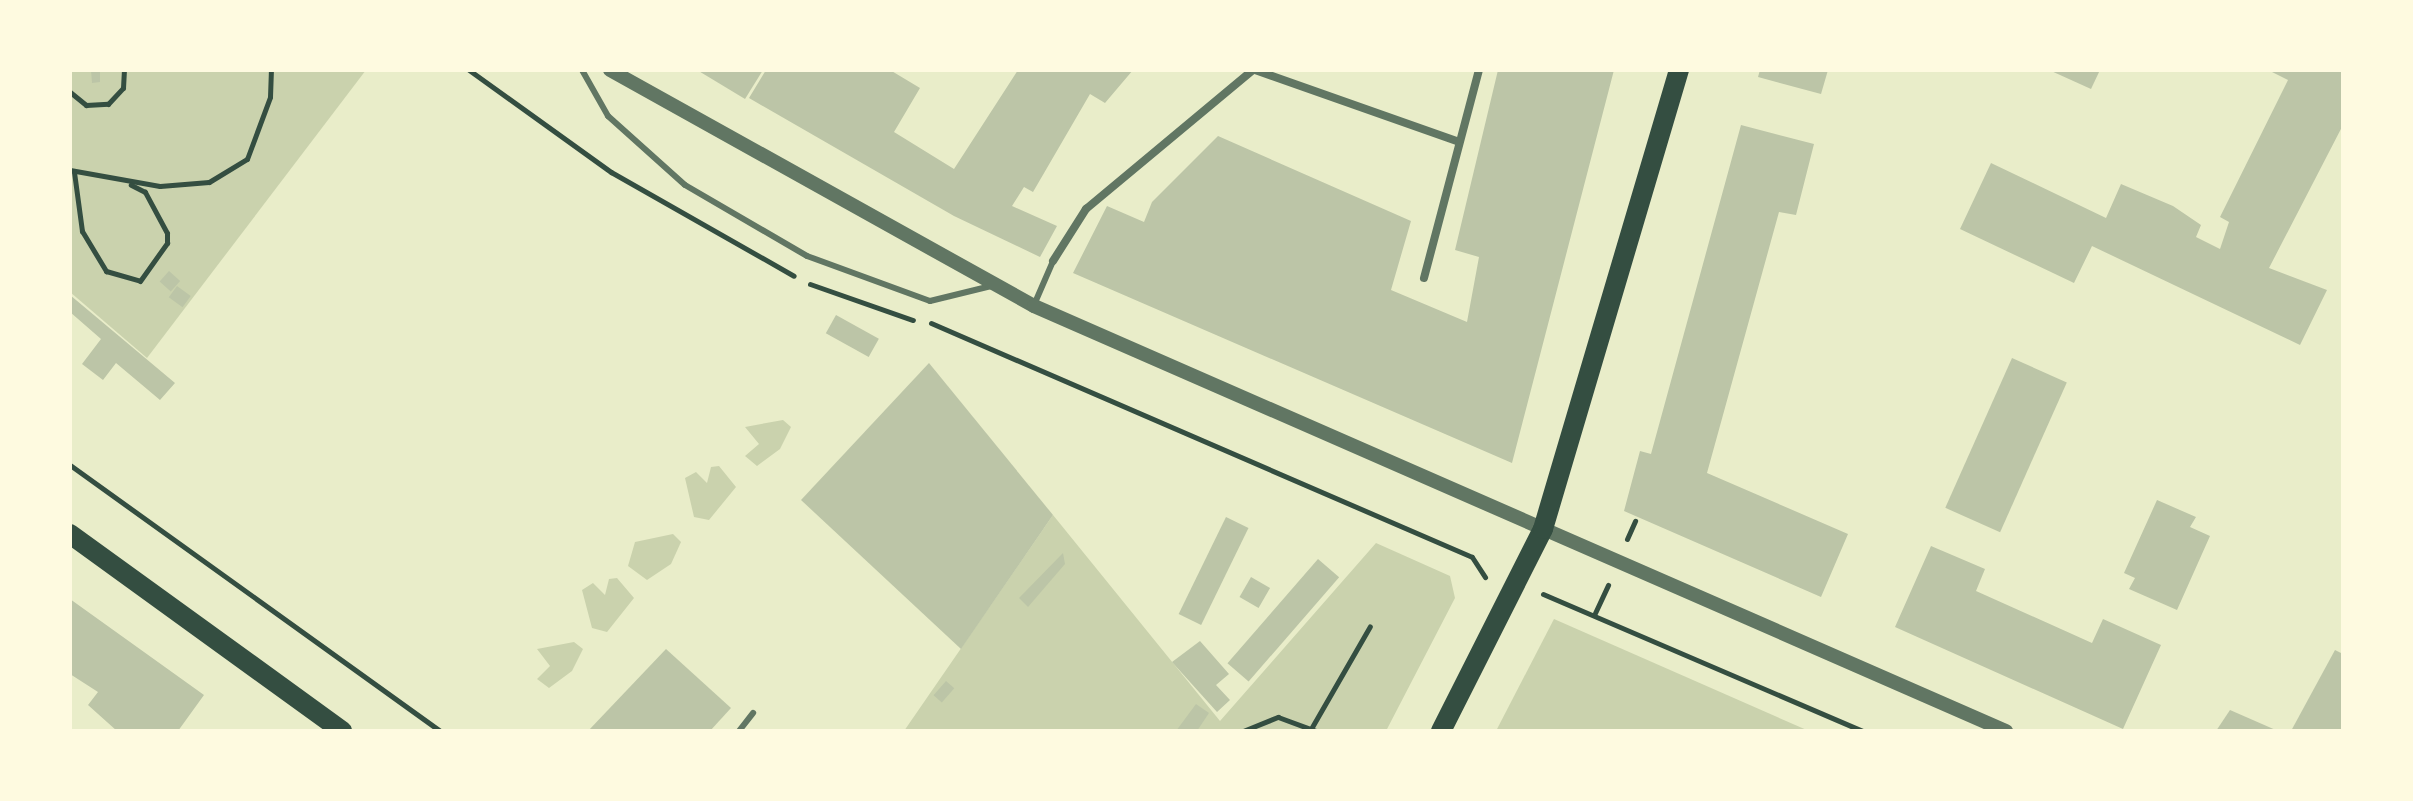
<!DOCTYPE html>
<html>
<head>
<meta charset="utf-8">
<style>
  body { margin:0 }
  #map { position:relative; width:2413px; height:801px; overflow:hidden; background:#e9edc9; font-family:"DejaVu Sans",sans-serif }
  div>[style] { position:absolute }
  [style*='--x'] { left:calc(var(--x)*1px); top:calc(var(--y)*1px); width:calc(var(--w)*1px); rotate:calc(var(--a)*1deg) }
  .green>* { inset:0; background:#cad2ad }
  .building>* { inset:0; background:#bcc5a7; transform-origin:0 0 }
  .path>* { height:5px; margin:-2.5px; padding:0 2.5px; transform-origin:2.5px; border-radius:2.5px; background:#344e41 }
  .service>* { height:6px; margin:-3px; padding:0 3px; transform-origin:3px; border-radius:3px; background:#617663 }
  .minor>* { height:8px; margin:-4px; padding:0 4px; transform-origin:4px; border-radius:4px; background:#617663 }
  .tertiary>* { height:14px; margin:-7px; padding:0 7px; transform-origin:7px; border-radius:7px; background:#617663 }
  .primary>* { height:20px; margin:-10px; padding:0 10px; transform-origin:10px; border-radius:10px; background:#344e41 }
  span { translate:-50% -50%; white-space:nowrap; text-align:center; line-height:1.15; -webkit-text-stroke:7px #fefae0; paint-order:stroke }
  .frame { position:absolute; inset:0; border:72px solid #fefae0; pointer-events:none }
</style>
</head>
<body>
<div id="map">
  <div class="green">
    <div style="clip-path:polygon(70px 70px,366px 70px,147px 358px,70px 292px)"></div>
    <div style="clip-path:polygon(783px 420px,791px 427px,780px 449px,757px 466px,745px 456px,759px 444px,745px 427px)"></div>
    <div style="clip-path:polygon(719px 466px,736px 487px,709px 520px,694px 517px,685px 478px,696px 472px,707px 483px,711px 467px)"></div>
    <div style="clip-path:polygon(1053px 515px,1220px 721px,1376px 543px,1450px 576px,1455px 598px,1386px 731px,904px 731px)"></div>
    <div style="clip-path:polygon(673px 534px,681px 542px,671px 564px,647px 580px,628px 566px,635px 542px)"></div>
    <div style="clip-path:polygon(617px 578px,634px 598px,607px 632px,592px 628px,582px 590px,593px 583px,605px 595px,609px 579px)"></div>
    <div style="clip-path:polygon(1554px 619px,1809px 731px,1496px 731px)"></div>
    <div style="clip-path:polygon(574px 642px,583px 649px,572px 671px,549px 688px,537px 679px,550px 666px,537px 649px)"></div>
  </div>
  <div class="building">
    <div style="clip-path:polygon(91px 70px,100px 70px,100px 82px,92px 83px)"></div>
    <div style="clip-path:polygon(697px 70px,763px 70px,745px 99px)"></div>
    <div style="clip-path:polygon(766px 70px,890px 70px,920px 88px,894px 132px,954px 169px,1018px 70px,1133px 70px,1105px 103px,1090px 94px,1033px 192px,1024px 187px,1012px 206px,1057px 226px,1040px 257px,954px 216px,749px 98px)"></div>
    <div style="clip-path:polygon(1498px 70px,1614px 70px,1512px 463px,1073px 273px,1107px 206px,1144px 222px,1152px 202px,1218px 136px,1411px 221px,1391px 290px,1467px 322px,1479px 257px,1455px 250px)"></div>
    <div style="clip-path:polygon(1760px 70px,1828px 70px,1821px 94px,1758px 77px)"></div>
    <div style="clip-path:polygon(2049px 70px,2100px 70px,2091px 89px)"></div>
    <div style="clip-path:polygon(2268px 70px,2343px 70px,2343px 125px,2269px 268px,2327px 290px,2300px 345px,2092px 246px,2074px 283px,1960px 229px,1991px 163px,2106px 218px,2121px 184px,2173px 206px,2201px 225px,2196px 237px,2220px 249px,2229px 222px,2220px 217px,2288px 80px)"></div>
    <div style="clip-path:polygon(1741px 125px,1814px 144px,1796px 215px,1779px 212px,1707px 473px,1848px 534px,1821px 597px,1624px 511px,1640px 451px,1651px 454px)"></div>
    <div style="left:169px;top:271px;width:15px;height:14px;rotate:42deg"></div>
    <div style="left:177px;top:286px;width:17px;height:14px;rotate:36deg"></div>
    <div style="clip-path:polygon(70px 295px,175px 383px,160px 400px,116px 363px,103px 380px,82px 364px,101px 339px,70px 312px)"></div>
    <div style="left:836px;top:315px;width:49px;height:21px;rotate:29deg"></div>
    <div style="left:2012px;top:358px;width:60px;height:164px;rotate:24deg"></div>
    <div style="clip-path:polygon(929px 363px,1053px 515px,961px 649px,801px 500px)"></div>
    <div style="clip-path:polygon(2157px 500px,2196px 517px,2190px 527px,2210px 536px,2177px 610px,2129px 589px,2135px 578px,2124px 573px)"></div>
    <div style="left:1226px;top:517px;width:25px;height:108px;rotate:26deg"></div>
    <div style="clip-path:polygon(1931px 546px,1985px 569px,1976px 591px,2092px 643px,2103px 619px,2161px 645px,2123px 729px,1895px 627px)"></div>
    <div style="clip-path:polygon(1063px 553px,1065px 564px,1028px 607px,1019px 598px)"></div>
    <div style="left:1318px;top:559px;width:28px;height:138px;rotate:41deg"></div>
    <div style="left:1251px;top:577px;width:22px;height:23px;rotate:30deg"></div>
    <div style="clip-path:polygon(70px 599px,204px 695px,178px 731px,117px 731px,88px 705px,98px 692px,70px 674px)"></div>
    <div style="clip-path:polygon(1200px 641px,1229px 674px,1216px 685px,1230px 700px,1217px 712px,1172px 662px)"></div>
    <div style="clip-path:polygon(666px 649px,731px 708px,710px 731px,588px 731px)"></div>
    <div style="clip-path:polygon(2335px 650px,2343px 654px,2343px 731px,2291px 731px)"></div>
    <div style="left:946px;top:681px;width:11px;height:19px;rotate:41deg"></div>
    <div style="clip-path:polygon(1196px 704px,1209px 713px,1197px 731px,1176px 731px)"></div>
    <div style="clip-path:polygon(2230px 710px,2278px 731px,2216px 731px)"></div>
  </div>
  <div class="path">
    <div style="--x:469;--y:70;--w:175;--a:35.7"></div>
    <div style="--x:611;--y:172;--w:210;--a:29.6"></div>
    <div style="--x:70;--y:92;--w:21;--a:39"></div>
    <div style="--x:86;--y:105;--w:22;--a:-3"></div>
    <div style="--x:108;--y:104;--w:22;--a:-47"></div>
    <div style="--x:123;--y:88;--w:18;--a:-87"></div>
    <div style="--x:70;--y:170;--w:91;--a:10.1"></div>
    <div style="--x:160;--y:186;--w:49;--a:-4.7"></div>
    <div style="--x:209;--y:182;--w:44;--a:-31.2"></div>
    <div style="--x:247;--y:159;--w:66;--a:-69.6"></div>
    <div style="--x:270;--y:97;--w:27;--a:-88"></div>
    <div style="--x:74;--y:172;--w:60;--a:82.3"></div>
    <div style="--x:82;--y:231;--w:47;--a:59"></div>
    <div style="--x:106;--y:271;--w:35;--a:16"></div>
    <div style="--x:140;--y:281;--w:47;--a:-54.6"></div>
    <div style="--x:167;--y:243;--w:10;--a:-90"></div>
    <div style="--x:167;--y:233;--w:47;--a:-118.2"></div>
    <div style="--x:145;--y:192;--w:16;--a:-153"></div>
    <div style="--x:810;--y:284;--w:109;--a:19.3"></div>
    <div style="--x:931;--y:323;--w:589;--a:23.39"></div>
    <div style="--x:1472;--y:557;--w:24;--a:57"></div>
    <div style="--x:70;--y:465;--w:456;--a:35.7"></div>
    <div style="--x:1627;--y:539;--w:20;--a:-66"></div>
    <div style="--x:1543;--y:594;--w:348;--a:23.2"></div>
    <div style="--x:1595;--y:613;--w:31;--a:-65"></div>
    <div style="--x:1312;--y:727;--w:116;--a:-60.1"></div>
    <div style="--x:1243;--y:731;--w:38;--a:-22"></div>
    <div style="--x:1278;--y:717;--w:40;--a:20.2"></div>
  </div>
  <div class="service">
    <div style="--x:582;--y:70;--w:53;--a:60.5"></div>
    <div style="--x:608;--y:116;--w:103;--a:41.9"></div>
    <div style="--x:685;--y:185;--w:141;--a:30.2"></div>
    <div style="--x:807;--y:256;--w:131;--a:20.1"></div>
    <div style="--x:930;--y:301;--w:63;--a:-13.8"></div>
    <div style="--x:1034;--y:305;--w:48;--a:-66.6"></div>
    <div style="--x:739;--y:731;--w:23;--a:-52"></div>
  </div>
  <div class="minor">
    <div style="--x:1255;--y:70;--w:216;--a:19.4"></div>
    <div style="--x:1053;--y:261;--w:62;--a:-57.6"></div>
    <div style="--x:1086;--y:209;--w:217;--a:-39.8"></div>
    <div style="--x:1424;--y:278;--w:215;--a:-75.2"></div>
  </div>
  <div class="tertiary">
    <div style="--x:610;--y:70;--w:485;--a:29.1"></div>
    <div style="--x:1034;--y:306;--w:1061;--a:23.62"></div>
  </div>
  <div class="primary">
    <div style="--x:70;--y:534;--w:336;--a:35.9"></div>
    <div style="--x:1441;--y:731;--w:226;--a:-63.2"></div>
    <div style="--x:1543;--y:529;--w:479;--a:-73.5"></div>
  </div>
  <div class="frame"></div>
</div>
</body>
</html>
